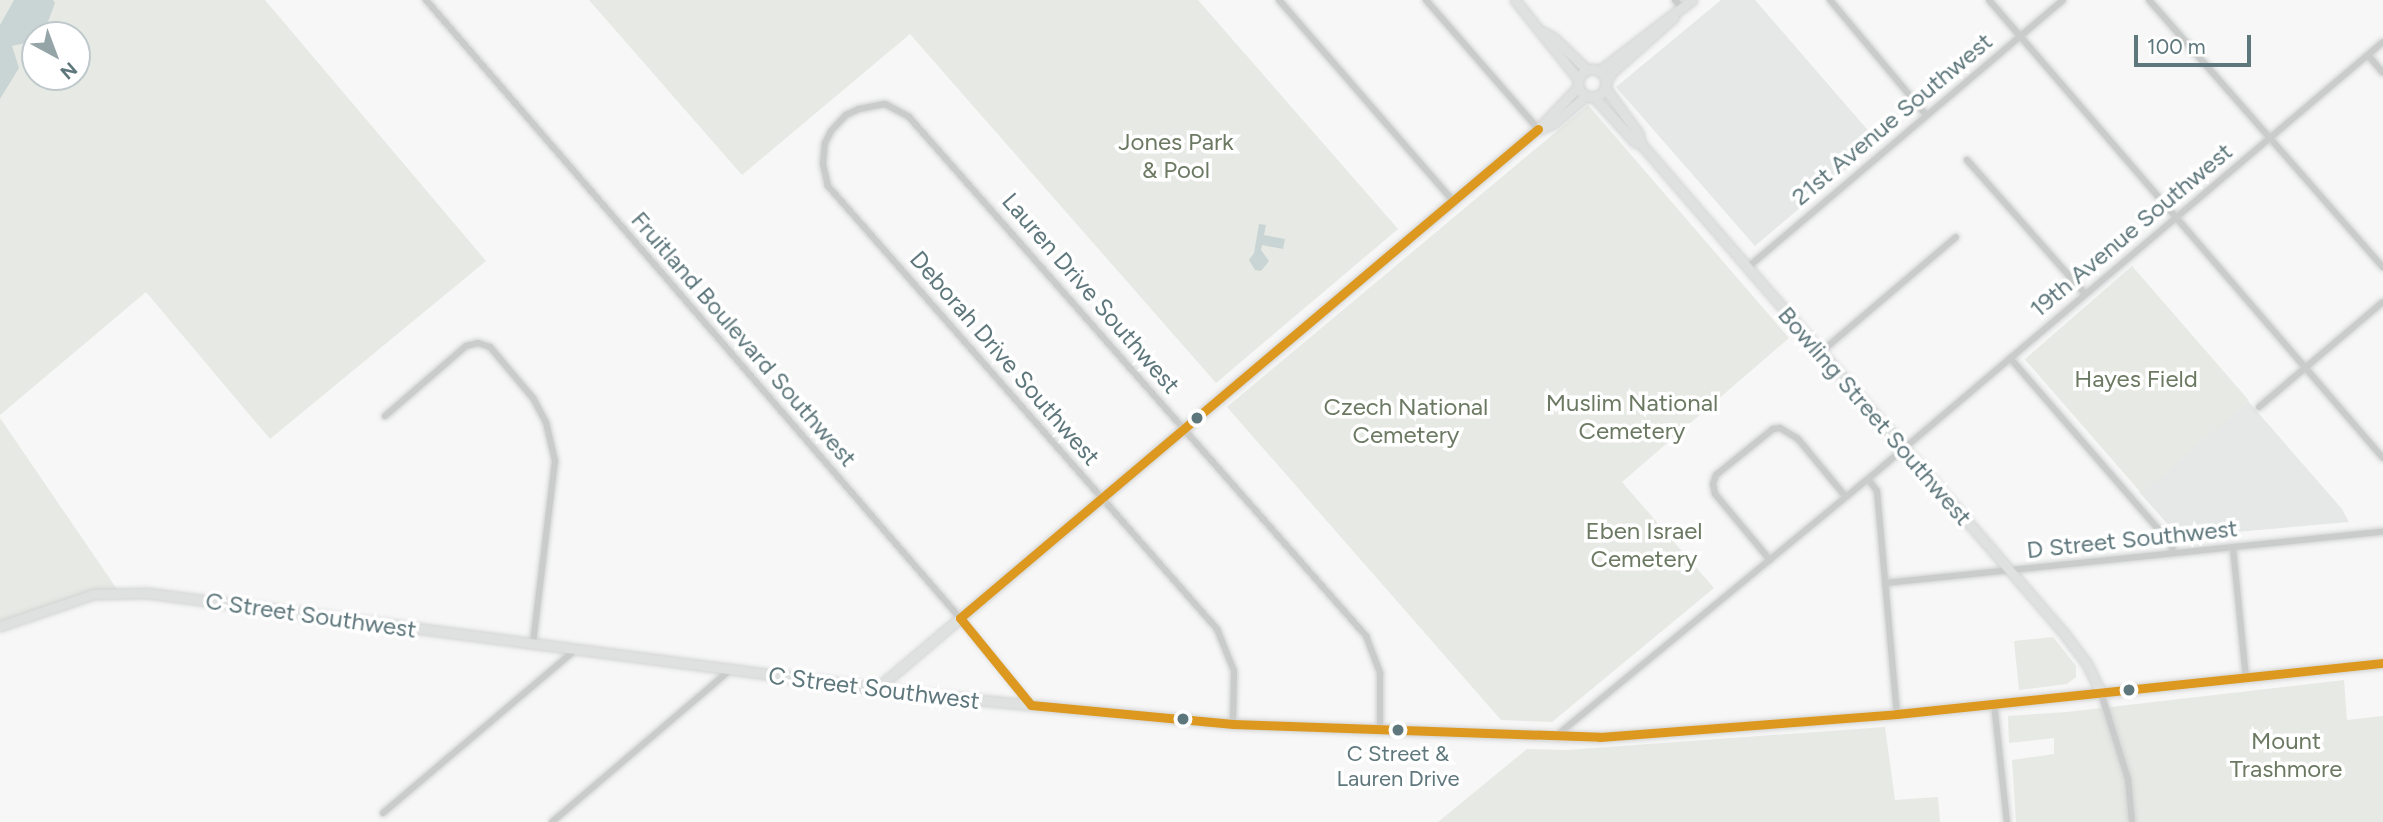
<!DOCTYPE html>
<html>
<head>
<meta charset="utf-8">
<style>
  body { margin:0 }
  #map { position:relative; width:2383px; height:822px; overflow:hidden; background:#f7f7f7; font-family:Figtree,sans-serif }
  div>[style] { position:absolute }
  [style*='--x'] { left:calc(var(--x)*1px); top:calc(var(--y)*1px); width:calc(var(--w)*1px); rotate:calc(var(--a)*1deg) }
  .built>* { inset:0; background:#e5e8e7 }
  .green>* { inset:0; background:#e7e9e4; transform-origin:0 0 }
  .water>* { inset:0; background:#c9d5d5 }
  .roads { filter:drop-shadow(0 0 2px #d2d3d4) drop-shadow(0 0 2px #d2d3d4) }
  .street>* { height:6px; margin:-3px; padding:0 3px; transform-origin:3px; border-radius:3px; background:#cacccc }
  .secondary>* { height:9px; margin:-4.5px; padding:0 4.5px; transform-origin:4.5px; border-radius:4.5px; background:#dfe0e0 }
  .secondary>.ring { margin:-4.5px; padding:0; box-sizing:content-box; background:none; border:9px solid #dfe0e0; border-radius:50% }
  .bus-1>* { height:9px; margin:-4.5px; padding:0 4.5px; transform-origin:4.5px; border-radius:4.5px; background:#dc981f }
  .dots>* { width:19px; height:19px; translate:-50% -50%; box-sizing:border-box; border:4px solid #fff; border-radius:50% }
  span { translate:-50% -50%; white-space:nowrap; text-align:center; line-height:1.15; -webkit-text-stroke:7px #fff; paint-order:stroke }
  .bus-label { font-size:22px; color:#5e777c }
  .street-label { font-size:24px; color:#5e777c }
  .park-label { font-size:24px; color:#6c7962 }
  .north { position:absolute; left:21px; top:21px; width:70px; height:70px; box-sizing:border-box; background:#fff; border:2px solid #bfc9cb; border-radius:50%; rotate:139deg; font-size:19px; font-weight:700; line-height:28px; text-align:center; color:#5e777c }
  .north::after { content:''; display:block; margin:auto; width:24px; height:32px; background:#94a4a7; clip-path:polygon(50% 0,100% 100%,50% 72%,0 100%) }
  .scale { position:absolute; left:2134px; top:35px; width:117px; height:32px; box-sizing:border-box; border:4px solid #5e777c; border-top:0; padding-left:9px; font-size:21px; line-height:24px; white-space:nowrap; color:#5e777c; -webkit-text-stroke:5px #fff; paint-order:stroke }
</style>
</head>
<body>
<div id="map">
  <div class="built">
    <div style="clip-path:polygon(1721px 0,1755px 0,1878px 142px,1755px 246px,1616px 87px)"></div>
    <div style="clip-path:polygon(2248px 401px,2342px 509px,2349px 522px,2179px 537px,2139px 492px)"></div>
  </div>
  <div class="green">
    <div style="clip-path:polygon(evenodd,0 0,265px 0,486px 261px,270px 439px,146px 292px,0 415px,0 0,35px 35px,77px 35px,77px 77px,35px 77px,35px 35px)"></div>
    <div style="clip-path:polygon(589px 0,1198px 0,1398px 229px,1216px 383px,910px 34px,742px 175px)"></div>
    <div style="clip-path:polygon(1588px 105px,1789px 338px,1622px 482px,1714px 588px,1552px 722px,1501px 720px,1227px 407px)"></div>
    <div style="left:2132px;top:266px;width:178px;height:142px;rotate:49deg"></div>
    <div style="clip-path:polygon(0 418px,119px 592px,94px 594px,0 626px)"></div>
    <div style="clip-path:polygon(2053px 637px,2076px 666px,2076px 677px,2067px 684px,2019px 690px,2014px 641px)"></div>
    <div style="clip-path:polygon(2344px 680px,2347px 720px,2383px 716px,2383px 822px,2016px 822px,2012px 760px,2054px 754px,2054px 738px,2009px 743px,2008px 716px,2067px 712px)"></div>
    <div style="clip-path:polygon(1885px 727px,1895px 800px,1938px 797px,1940px 822px,1438px 822px,1527px 749px,1567px 750px)"></div>
  </div>
  <div class="water">
    <div style="clip-path:polygon(14px 0,53px 0,55px 3px,43px 35px,35px 35px,35px 41px,12px 46px,19px 68px,0 99px,0 25px)"></div>
    <div style="clip-path:polygon(1259px 224px,1266px 225px,1264px 235px,1285px 239px,1283px 249px,1262px 245px,1261px 250px,1269px 261px,1261px 271px,1255px 270px,1249px 260px,1254px 253px)"></div>
  </div>
  <div class="roads">
    <div class="street">
      <div style="--x:426;--y:0;--w:817;--a:49.17"></div>
      <div style="--x:960;--y:618;--w:112;--a:50.8"></div>
      <div style="--x:1279;--y:0;--w:266;--a:49.1"></div>
      <div style="--x:1426;--y:0;--w:171;--a:49"></div>
      <div style="--x:1675;--y:0;--w:11;--a:49"></div>
      <div style="--x:1830;--y:0;--w:150;--a:50.1"></div>
      <div style="--x:1989;--y:0;--w:604;--a:49.3"></div>
      <div style="--x:2149;--y:0;--w:355;--a:48.8"></div>
      <div style="--x:2368;--y:55;--w:23;--a:50"></div>
      <div style="--x:1967;--y:160;--w:179;--a:48.6"></div>
      <div style="--x:1747;--y:268;--w:414;--a:-40.3"></div>
      <div style="--x:1821;--y:352;--w:177;--a:-40.4"></div>
      <div style="--x:2010;--y:358;--w:247;--a:49.1"></div>
      <div style="--x:2172;--y:545;--w:8;--a:83"></div>
      <div style="--x:2259;--y:407;--w:162;--a:-40.3"></div>
      <div style="--x:385;--y:416;--w:107;--a:-40.8"></div>
      <div style="--x:466;--y:346;--w:12;--a:-14"></div>
      <div style="--x:478;--y:343;--w:13;--a:18"></div>
      <div style="--x:490;--y:347;--w:67;--a:49.9"></div>
      <div style="--x:533;--y:398;--w:27;--a:62"></div>
      <div style="--x:546;--y:422;--w:40;--a:77"></div>
      <div style="--x:555;--y:461;--w:184;--a:96.9"></div>
      <div style="--x:1868;--y:479;--w:15;--a:53"></div>
      <div style="--x:1877;--y:491;--w:224;--a:84.9"></div>
      <div style="--x:2233;--y:548;--w:131;--a:84.3"></div>
      <div style="--x:1770;--y:560;--w:86;--a:-129.8"></div>
      <div style="--x:1715;--y:494;--w:10;--a:-101"></div>
      <div style="--x:1713;--y:484;--w:9;--a:-72"></div>
      <div style="--x:1716;--y:475;--w:73;--a:-38.9"></div>
      <div style="--x:1773;--y:429;--w:7;--a:-8"></div>
      <div style="--x:1780;--y:428;--w:21;--a:31"></div>
      <div style="--x:1798;--y:439;--w:75;--a:50.4"></div>
      <div style="--x:1886;--y:583;--w:500;--a:-5.9"></div>
      <div style="--x:2101;--y:693;--w:90;--a:72.6"></div>
      <div style="--x:2128;--y:779;--w:43;--a:84.7"></div>
      <div style="--x:1994;--y:703;--w:120;--a:83.8"></div>
      <div style="--x:1233;--y:724;--w:53;--a:-88.9"></div>
      <div style="--x:1234;--y:671;--w:45;--a:-112"></div>
      <div style="--x:1217;--y:629;--w:590;--a:-131.29"></div>
      <div style="--x:828;--y:186;--w:23;--a:-103"></div>
      <div style="--x:823;--y:164;--w:21;--a:-85"></div>
      <div style="--x:825;--y:143;--w:13;--a:-63"></div>
      <div style="--x:831;--y:131;--w:22;--a:-47"></div>
      <div style="--x:846;--y:115;--w:14;--a:-25"></div>
      <div style="--x:859;--y:109;--w:26;--a:-11"></div>
      <div style="--x:885;--y:104;--w:27;--a:28"></div>
      <div style="--x:909;--y:117;--w:692;--a:48.63"></div>
      <div style="--x:1366;--y:636;--w:40;--a:69"></div>
      <div style="--x:1380;--y:673;--w:58;--a:90"></div>
      <div style="--x:1556;--y:736;--w:404;--a:-39.5"></div>
      <div style="--x:1868;--y:479;--w:675;--a:-40.32"></div>
      <div style="--x:383;--y:813;--w:252;--a:-40.3"></div>
      <div style="--x:552;--y:822;--w:233;--a:-40.5"></div>
    </div>
    <div class="secondary">
      <div style="--x:1515;--y:0;--w:101;--a:51.4"></div>
      <div style="--x:1543;--y:32;--w:13;--a:29"></div>
      <div style="--x:1554;--y:38;--w:46;--a:44.1"></div>
      <div class="ring" style="left:1578px;top:69px;width:19px;height:19px"></div>
      <div style="--x:1599;--y:71;--w:117;--a:-37.4"></div>
      <div style="--x:1606;--y:82;--w:10;--a:-61"></div>
      <div style="--x:1611;--y:73;--w:84;--a:-41.6"></div>
      <div style="--x:1605;--y:88;--w:56;--a:53.7"></div>
      <div style="--x:1638;--y:133;--w:11;--a:75"></div>
      <div style="--x:1594;--y:97;--w:61;--a:47.7"></div>
      <div style="--x:1635;--y:142;--w:6;--a:18"></div>
      <div style="--x:1641;--y:144;--w:645;--a:49.15"></div>
      <div style="--x:2063;--y:632;--w:38;--a:53"></div>
      <div style="--x:2086;--y:662;--w:34;--a:64"></div>
      <div style="--x:1540;--y:129;--w:15;--a:-23"></div>
      <div style="--x:1554;--y:123;--w:42;--a:-40.2"></div>
      <div style="--x:0;--y:626;--w:99;--a:-18.8"></div>
      <div style="--x:94;--y:594;--w:53;--a:-1.1"></div>
      <div style="--x:147;--y:593;--w:795;--a:7.45"></div>
      <div style="--x:935;--y:696;--w:299;--a:5.4"></div>
      <div style="--x:1233;--y:724;--w:323;--a:2.1"></div>
      <div style="--x:1556;--y:736;--w:44;--a:1.3"></div>
      <div style="--x:1600;--y:737;--w:298;--a:-4.4"></div>
      <div style="--x:1897;--y:714;--w:489;--a:-6"></div>
      <div style="--x:875;--y:690;--w:868;--a:-40.24"></div>
      <div style="--x:1538;--y:129;--w:58;--a:-46.4"></div>
    </div>
  </div>
  <div class="bus-1">
    <div style="--x:1538;--y:129;--w:757;--a:139.77"></div>
    <div style="--x:960;--y:618;--w:112;--a:50.8"></div>
    <div style="--x:1031;--y:705;--w:203;--a:5.4"></div>
    <div style="--x:1233;--y:724;--w:367;--a:2"></div>
    <div style="--x:1600;--y:737;--w:298;--a:-4.4"></div>
    <div style="--x:1897;--y:714;--w:489;--a:-6"></div>
  </div>
  <div class="dots">
    <div style="left:1197px;top:418px;background:#5e777c"></div>
    <div style="left:2129px;top:690px;background:#5e777c"></div>
    <div style="left:1183px;top:719px;background:#5e777c"></div>
    <div style="left:1398px;top:730px;background:#5e777c"></div>
  </div>
  <div class="bus-label">
    <span style="left:1398px;top:766px">C Street &amp;<br>Lauren Drive</span>
  </div>
  <div class="street-label">
    <span style="left:1892px;top:119px;rotate:-40deg">21st Avenue Southwest</span>
    <span style="left:2131px;top:230px;rotate:-40deg">19th Avenue Southwest</span>
    <span style="left:1091px;top:293px;rotate:49deg">Lauren Drive Southwest</span>
    <span style="left:744px;top:339px;rotate:49deg">Fruitland Boulevard Southwest</span>
    <span style="left:1005px;top:358px;rotate:49deg">Deborah Drive Southwest</span>
    <span style="left:1875px;top:416px;rotate:49deg">Bowling Street Southwest</span>
    <span style="left:2132px;top:539px;rotate:-6deg">D Street Southwest</span>
    <span style="left:311px;top:615px;rotate:8deg">C Street Southwest</span>
    <span style="left:874px;top:688px;rotate:7deg">C Street Southwest</span>
  </div>
  <div class="park-label">
    <span style="left:1176px;top:156px">Jones Park<br>&amp; Pool</span>
    <span style="left:2136px;top:379px">Hayes Field</span>
    <span style="left:1632px;top:417px">Muslim National<br>Cemetery</span>
    <span style="left:1406px;top:421px">Czech National<br>Cemetery</span>
    <span style="left:1644px;top:545px">Eben Israel<br>Cemetery</span>
    <span style="left:2286px;top:755px">Mount<br>Trashmore</span>
  </div>
  <div class="north">N</div>
  <div class="scale">100 m</div>
</div>
</body>
</html>
